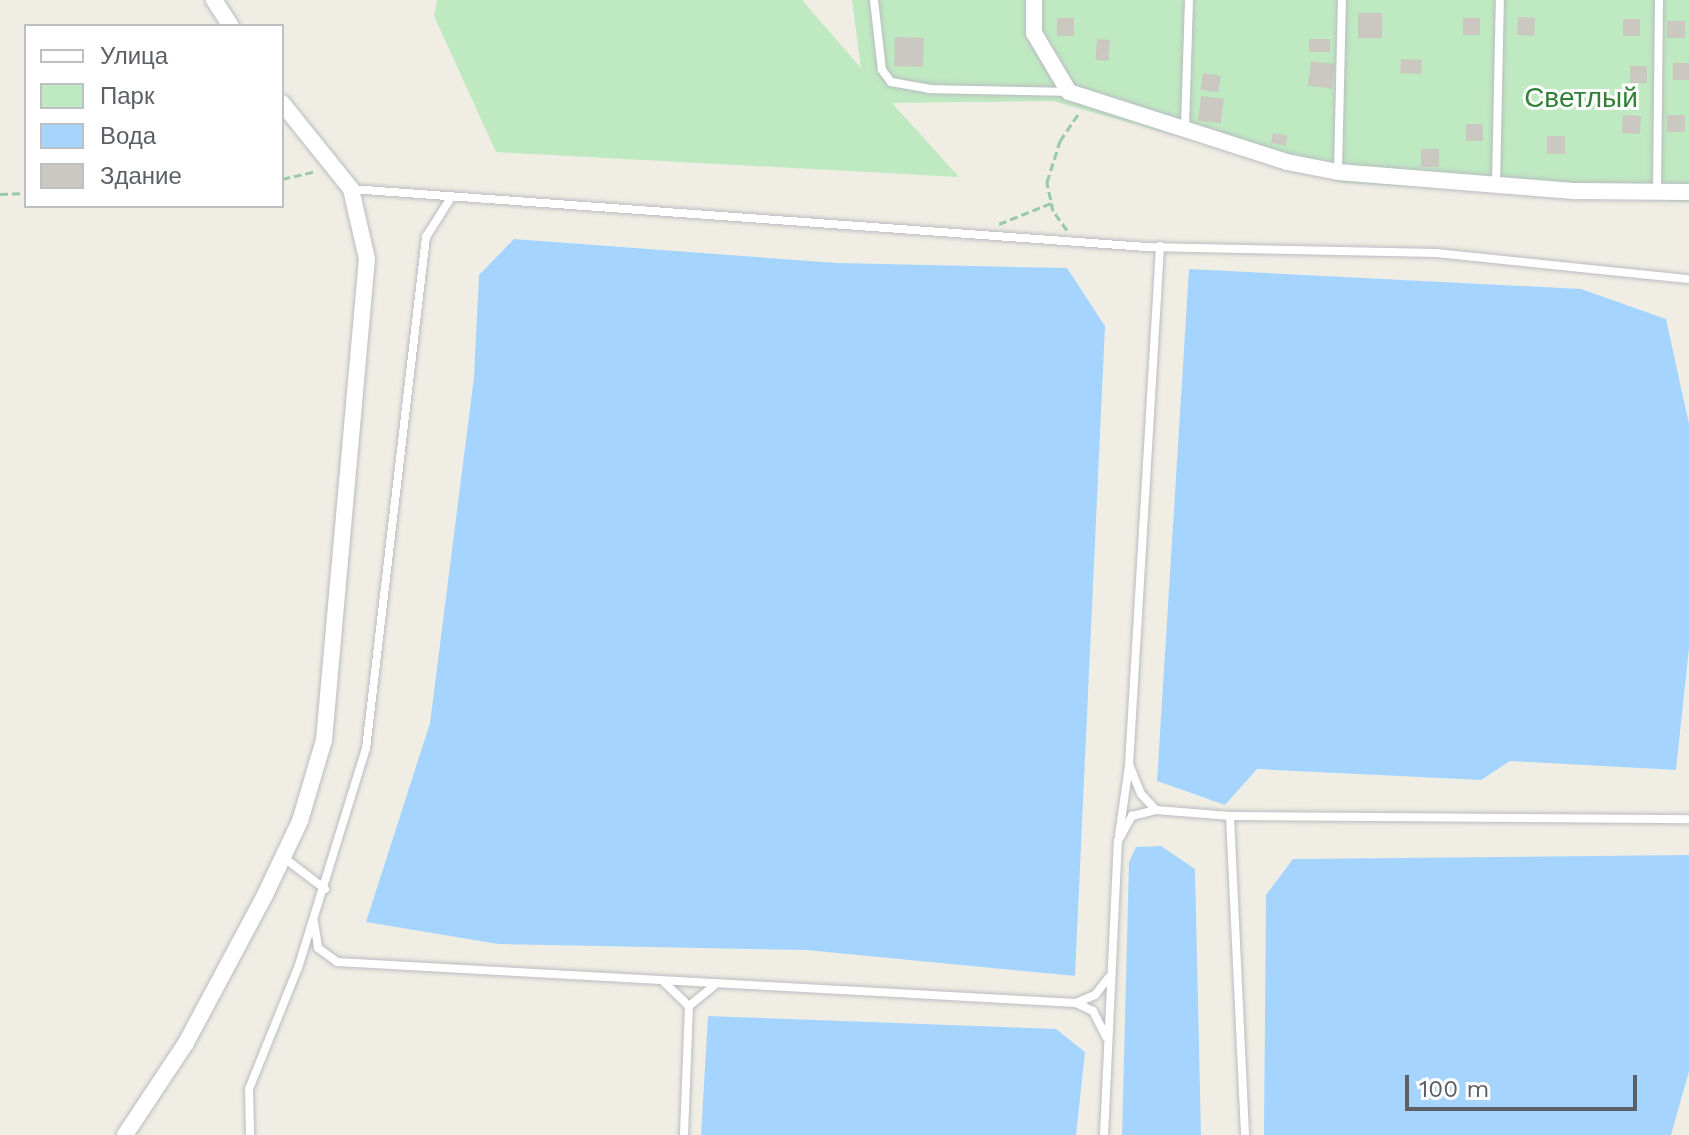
<!DOCTYPE html>
<html>
<head>
<meta charset="utf-8">
<style>
  body { margin:0 }
  #map { position:relative; width:1689px; height:1135px; overflow:hidden; background:#f0eee4; font-family:"Work Sans",sans-serif }
  div>[style] { position:absolute }
  [style*='--x'] { left:calc(var(--x)*1px); top:calc(var(--y)*1px); width:calc(var(--w)*1px); rotate:calc(var(--a)*1deg) }
  .green>* { inset:0; background:#bfe9c1 }
  .water>* { inset:0; background:#a5d5ff }
  .building>* { inset:0; background:#cbc8c1; transform-origin:0 0 }
  .path>* { height:3px; margin-top:-1.5px; transform-origin:0; background:repeating-linear-gradient(90deg,#98caa8 0 8px,transparent 0 12px) }
  .roads { filter:drop-shadow(0 0 2px #b9bcc1) drop-shadow(0 0 2px #b9bcc1) }
  .lane>* { height:8px; margin:-4px; padding:0 4px; transform-origin:4px; border-radius:4px; background:#fff }
  .street>* { height:16px; margin:-8px; padding:0 8px; transform-origin:8px; border-radius:8px; background:#fff }
  span { translate:-50% -50%; white-space:nowrap; text-align:center; line-height:1.15; -webkit-text-stroke:6px #fff; paint-order:stroke }
  .park-label { font-size:28px; color:#2f8235 }
  .legend { position:absolute; left:24px; top:24px; width:260px; height:184px; box-sizing:border-box; background:#fff; border:2px solid #bebfc2; margin:0; padding:10px 14px; list-style:none; font-size:24px; color:#5c6066 }
  .legend li { display:flex; align-items:center; gap:16px; height:40px }
  .legend b { width:40px; border:2px solid #bebfc2 }
  .scale { position:absolute; left:1405px; top:1075px; width:232px; height:36px; box-sizing:border-box; border:4px solid #5c6066; border-top:0; padding-left:10px; font-size:24px; line-height:28px; white-space:nowrap; color:#5c6066; -webkit-text-stroke:6px #fff; paint-order:stroke }
</style>
</head>
<body>
<div id="map">
  <div class="green">
    <div style="clip-path:polygon(437px 0,802px 0,861px 68px,852px 0,1689px 0,1689px 202px,1343px 183px,1053px 101px,892px 103px,959px 177px,496px 152px,434px 16px)"></div>
  </div>
  <div class="water">
    <div style="clip-path:polygon(514px 239px,837px 263px,1067px 268px,1105px 326px,1075px 976px,806px 950px,498px 944px,366px 922px,430px 723px,474px 377px,479px 275px)"></div>
    <div style="clip-path:polygon(1189px 269px,1581px 289px,1666px 319px,1689px 424px,1689px 648px,1676px 770px,1510px 761px,1481px 780px,1257px 769px,1225px 805px,1157px 781px)"></div>
    <div style="clip-path:polygon(1161px 846px,1195px 869px,1201px 1135px,1122px 1135px,1129px 862px,1136px 847px)"></div>
    <div style="clip-path:polygon(1689px 855px,1689px 1071px,1671px 1135px,1264px 1135px,1266px 895px,1293px 859px)"></div>
    <div style="clip-path:polygon(708px 1016px,1056px 1029px,1085px 1052px,1076px 1135px,701px 1135px)"></div>
  </div>
  <div class="building">
    <div style="left:1358px;top:13px;width:24px;height:25px"></div>
    <div style="left:1518px;top:17px;width:17px;height:18px;rotate:3deg"></div>
    <div style="left:1057px;top:18px;width:17px;height:18px"></div>
    <div style="left:1463px;top:18px;width:17px;height:17px"></div>
    <div style="left:1623px;top:19px;width:17px;height:17px"></div>
    <div style="left:1667px;top:21px;width:18px;height:17px"></div>
    <div style="left:895px;top:37px;width:29px;height:29px;rotate:2deg"></div>
    <div style="left:1097px;top:39px;width:13px;height:21px;rotate:4deg"></div>
    <div style="left:1309px;top:39px;width:21px;height:13px"></div>
    <div style="left:1401px;top:59px;width:21px;height:14px;rotate:3deg"></div>
    <div style="left:1311px;top:61px;width:24px;height:25px;rotate:7deg"></div>
    <div style="left:1673px;top:63px;width:16px;height:17px"></div>
    <div style="left:1630px;top:66px;width:17px;height:17px"></div>
    <div style="left:1203px;top:73px;width:18px;height:17px;rotate:9deg"></div>
    <div style="left:1201px;top:96px;width:23px;height:25px;rotate:7deg"></div>
    <div style="left:1623px;top:115px;width:18px;height:18px;rotate:3deg"></div>
    <div style="left:1667px;top:115px;width:18px;height:17px"></div>
    <div style="left:1466px;top:124px;width:17px;height:17px"></div>
    <div style="left:1273px;top:133px;width:15px;height:10px;rotate:11deg"></div>
    <div style="left:1547px;top:136px;width:18px;height:18px"></div>
    <div style="left:1421px;top:149px;width:18px;height:18px"></div>
  </div>
  <div class="path">
    <div style="--x:282;--y:179;--w:36;--a:-13"></div>
    <div style="--x:0;--y:194;--w:26;--a:-2"></div>
    <div style="--x:999;--y:224;--w:56;--a:-22"></div>
    <div style="--x:1067;--y:230;--w:24;--a:-126"></div>
    <div style="--x:1053;--y:211;--w:30;--a:-102"></div>
    <div style="--x:1047;--y:182;--w:43;--a:-72.4"></div>
    <div style="--x:1060;--y:141;--w:36;--a:-56"></div>
  </div>
  <div class="roads">
    <div class="lane">
      <div style="--x:874;--y:0;--w:70;--a:83.5"></div>
      <div style="--x:882;--y:70;--w:15;--a:53"></div>
      <div style="--x:891;--y:82;--w:39;--a:10"></div>
      <div style="--x:929;--y:89;--w:139;--a:1.2"></div>
      <div style="--x:1185;--y:127;--w:127;--a:-88.2"></div>
      <div style="--x:1338;--y:172;--w:172;--a:-88.7"></div>
      <div style="--x:1496;--y:184;--w:184;--a:-88.8"></div>
      <div style="--x:351;--y:189;--w:797;--a:4.17"></div>
      <div style="--x:1146;--y:247;--w:290;--a:1.2"></div>
      <div style="--x:1436;--y:253;--w:254;--a:5.9"></div>
      <div style="--x:1657;--y:191;--w:191;--a:-89.4"></div>
      <div style="--x:1156;--y:810;--w:22;--a:-133"></div>
      <div style="--x:1141;--y:794;--w:31;--a:-112"></div>
      <div style="--x:1129;--y:765;--w:520;--a:-86.58"></div>
      <div style="--x:1230;--y:816;--w:319;--a:87.3"></div>
      <div style="--x:1119;--y:835;--w:70;--a:-81.8"></div>
      <div style="--x:283;--y:857;--w:53;--a:37.3"></div>
      <div style="--x:314;--y:922;--w:26;--a:81"></div>
      <div style="--x:318;--y:948;--w:24;--a:36"></div>
      <div style="--x:337;--y:962;--w:740;--a:3.18"></div>
      <div style="--x:1076;--y:1003;--w:19;--a:25"></div>
      <div style="--x:1093;--y:1011;--w:29;--a:63"></div>
      <div style="--x:664;--y:982;--w:35;--a:44"></div>
      <div style="--x:1076;--y:1003;--w:21;--a:-23"></div>
      <div style="--x:1095;--y:995;--w:23;--a:-52"></div>
      <div style="--x:250;--y:1135;--w:46;--a:-91.2"></div>
      <div style="--x:249;--y:1089;--w:131;--a:-68"></div>
      <div style="--x:298;--y:968;--w:229;--a:-72.8"></div>
      <div style="--x:366;--y:749;--w:516;--a:-83.32"></div>
      <div style="--x:426;--y:237;--w:45;--a:-57.7"></div>
      <div style="--x:684;--y:1135;--w:129;--a:-87.8"></div>
      <div style="--x:689;--y:1006;--w:33;--a:-39"></div>
      <div style="--x:1104;--y:1135;--w:294;--a:-87.3"></div>
      <div style="--x:1118;--y:841;--w:29;--a:-61"></div>
      <div style="--x:1132;--y:816;--w:25;--a:-14"></div>
      <div style="--x:1156;--y:810;--w:74;--a:4.6"></div>
      <div style="--x:1230;--y:816;--w:459;--a:0.4"></div>
    </div>
    <div class="street">
      <div style="--x:214;--y:0;--w:31;--a:57"></div>
      <div style="--x:1034;--y:0;--w:33;--a:90"></div>
      <div style="--x:1034;--y:33;--w:69;--a:59.3"></div>
      <div style="--x:1069;--y:92;--w:229;--a:17.8"></div>
      <div style="--x:1287;--y:162;--w:52;--a:11.1"></div>
      <div style="--x:1338;--y:172;--w:239;--a:4.6"></div>
      <div style="--x:1576;--y:191;--w:113;--a:0.5"></div>
      <div style="--x:125;--y:1135;--w:110;--a:-56.5"></div>
      <div style="--x:186;--y:1043;--w:168;--a:-61.9"></div>
      <div style="--x:265;--y:895;--w:82;--a:-64.7"></div>
      <div style="--x:300;--y:821;--w:84;--a:-73.5"></div>
      <div style="--x:324;--y:740;--w:483;--a:-84.9"></div>
      <div style="--x:367;--y:259;--w:72;--a:-102.9"></div>
      <div style="--x:351;--y:189;--w:110;--a:-128.7"></div>
    </div>
  </div>
  <div class="park-label">
    <span style="left:1581px;top:98px">Светлый</span>
  </div>
  <ul class="legend">
  <li><b style="height:10px;background:#fff"></b>Улица</li>
  <li><b style="height:22px;background:#bfe9c1"></b>Парк</li>
  <li><b style="height:22px;background:#a5d5ff"></b>Вода</li>
  <li><b style="height:22px;background:#cbc8c1"></b>Здание</li>
  </ul>
  <div class="scale">100 m</div>
</div>
</body>
</html>
